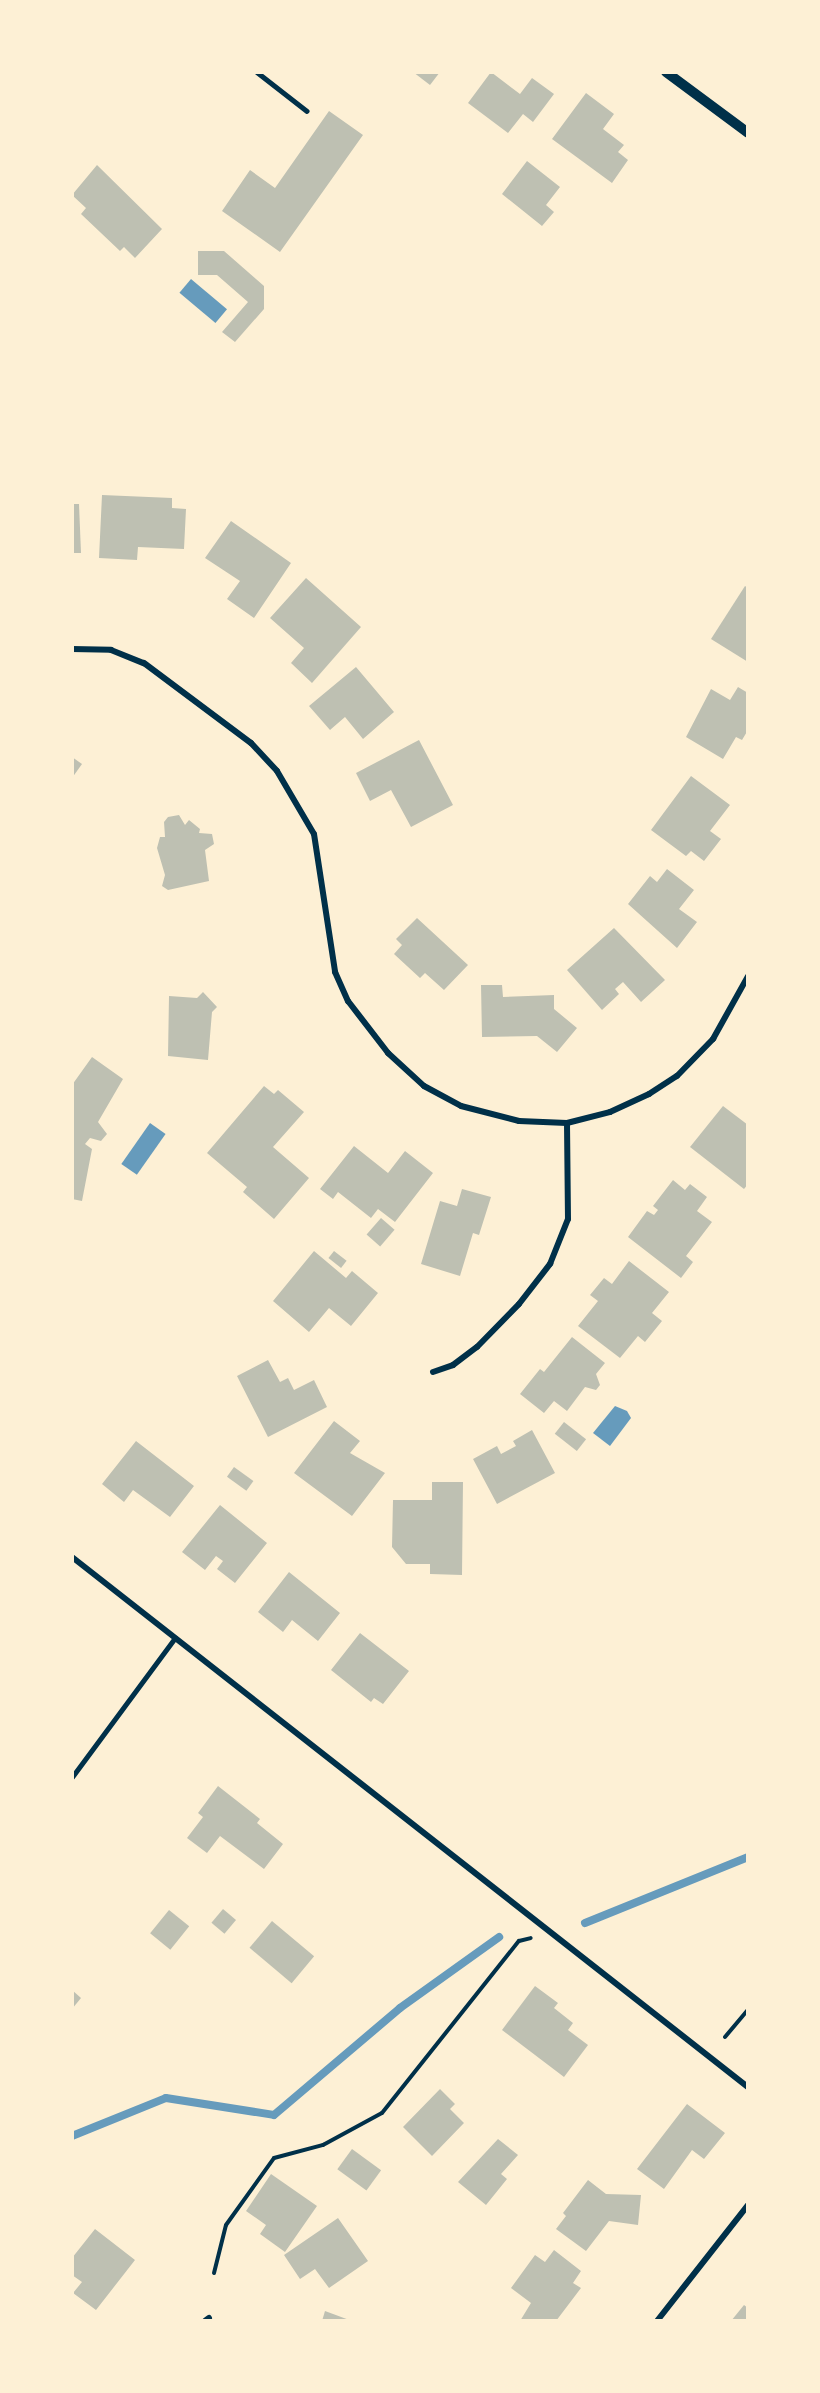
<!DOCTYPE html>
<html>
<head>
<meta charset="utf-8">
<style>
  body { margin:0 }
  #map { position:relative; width:820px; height:2393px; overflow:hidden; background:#fdf0d5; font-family:"Crimson Pro",serif }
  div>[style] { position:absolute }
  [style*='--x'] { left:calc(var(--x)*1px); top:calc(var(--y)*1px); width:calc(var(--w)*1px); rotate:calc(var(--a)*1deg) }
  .water>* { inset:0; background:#669bbc; transform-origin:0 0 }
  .stream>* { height:8px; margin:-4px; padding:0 4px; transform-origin:4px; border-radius:4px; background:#669bbc }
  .building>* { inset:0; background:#bec0b2; transform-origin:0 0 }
  .path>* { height:4px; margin:-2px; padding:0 2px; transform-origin:2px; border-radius:2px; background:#003049 }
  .service>* { height:4.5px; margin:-2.25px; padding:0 2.25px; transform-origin:2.25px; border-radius:2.25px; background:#003049 }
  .minor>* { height:6px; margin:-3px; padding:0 3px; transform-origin:3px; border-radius:3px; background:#003049 }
  .tertiary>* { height:10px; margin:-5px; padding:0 5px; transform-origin:5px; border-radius:5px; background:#003049 }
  span { translate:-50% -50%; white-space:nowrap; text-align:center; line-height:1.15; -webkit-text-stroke:5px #fdf0d5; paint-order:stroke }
  .frame { position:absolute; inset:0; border:74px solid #fdf0d5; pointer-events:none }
</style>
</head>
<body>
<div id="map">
  <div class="water">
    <div style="left:191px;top:279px;width:47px;height:18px;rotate:40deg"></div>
    <div style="left:150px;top:1123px;width:19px;height:50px;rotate:35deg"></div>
    <div style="clip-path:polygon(615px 1406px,627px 1411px,631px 1418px,610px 1446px,593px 1433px)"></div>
  </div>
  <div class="stream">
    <div style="--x:585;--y:1923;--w:176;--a:-22"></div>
    <div style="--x:72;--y:2136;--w:101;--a:-22"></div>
    <div style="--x:166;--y:2098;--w:109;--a:8.9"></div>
    <div style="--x:274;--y:2115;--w:165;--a:-40.3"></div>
    <div style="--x:400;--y:2008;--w:122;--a:-35.6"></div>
  </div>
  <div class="building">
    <div style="clip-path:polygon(413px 72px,440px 72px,430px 85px)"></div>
    <div style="clip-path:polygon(491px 72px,520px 94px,532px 78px,554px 94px,533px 122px,523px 114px,508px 133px,468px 103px)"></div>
    <div style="clip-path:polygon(586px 93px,614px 114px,603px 129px,624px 145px,618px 152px,628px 160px,612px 183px,552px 139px)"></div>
    <div style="clip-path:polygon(329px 111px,363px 135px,280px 252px,222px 211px,250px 170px,275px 188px)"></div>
    <div style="clip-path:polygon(527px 161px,560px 187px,546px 205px,554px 212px,542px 226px,502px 194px)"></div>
    <div style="clip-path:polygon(97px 165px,162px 229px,135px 258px,124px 247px,120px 251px,81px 214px,86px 208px,72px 195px)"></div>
    <div style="clip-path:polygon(198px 251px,224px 251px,264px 286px,264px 309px,235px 342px,222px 332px,248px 302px,217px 275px,198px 275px)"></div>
    <div style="clip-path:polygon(102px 495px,172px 498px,172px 508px,186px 509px,184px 549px,138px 547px,137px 560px,99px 558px)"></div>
    <div style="clip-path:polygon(72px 504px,79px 504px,81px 553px,72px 553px)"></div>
    <div style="clip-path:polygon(231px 521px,291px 563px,254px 618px,227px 599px,240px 581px,205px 558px)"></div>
    <div style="clip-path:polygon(306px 578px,361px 627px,312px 683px,291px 663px,304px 648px,270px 618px)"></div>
    <div style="clip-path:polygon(745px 586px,748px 588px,748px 662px,711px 639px)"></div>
    <div style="clip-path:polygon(356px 667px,394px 712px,363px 739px,345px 717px,330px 730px,309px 706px)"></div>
    <div style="clip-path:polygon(738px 687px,748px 693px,748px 730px,742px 740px,736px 737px,723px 759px,686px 737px,711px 689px,730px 700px)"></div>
    <div style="clip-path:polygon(419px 740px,453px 805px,411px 827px,391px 790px,370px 801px,356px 773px)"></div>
    <div style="clip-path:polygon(72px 757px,82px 764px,72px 778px)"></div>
    <div style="clip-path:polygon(691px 776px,730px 805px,710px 831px,721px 839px,704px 861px,691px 851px,686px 856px,651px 830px)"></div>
    <div style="clip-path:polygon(179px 815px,185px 825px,189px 820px,200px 829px,199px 833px,212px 834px,214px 844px,205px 850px,209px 881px,168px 890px,162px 886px,165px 875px,157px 848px,160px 837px,165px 837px,164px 822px,168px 817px)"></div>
    <div style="clip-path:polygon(667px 869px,694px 890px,679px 909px,697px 922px,677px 948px,628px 904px,650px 876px,657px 882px)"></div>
    <div style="clip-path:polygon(417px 918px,468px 965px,444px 990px,425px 973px,420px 978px,394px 954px,402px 945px,396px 939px)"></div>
    <div style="clip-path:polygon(614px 928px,665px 980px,641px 1002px,623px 982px,615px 989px,619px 994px,602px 1010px,567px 970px)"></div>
    <div style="clip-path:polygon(481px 985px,502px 985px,503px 997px,554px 995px,554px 1009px,577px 1028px,557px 1052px,537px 1036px,482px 1037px)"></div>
    <div style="clip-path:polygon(203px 992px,217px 1007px,212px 1012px,208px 1060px,168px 1056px,169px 996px,197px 998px)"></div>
    <div style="clip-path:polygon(92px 1057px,123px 1079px,98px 1122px,107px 1134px,101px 1141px,90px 1138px,85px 1144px,92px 1149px,82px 1201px,72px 1199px,72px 1085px)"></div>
    <div style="clip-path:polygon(264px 1086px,274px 1094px,278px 1090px,304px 1112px,273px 1147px,309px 1178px,274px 1219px,243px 1192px,247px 1187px,207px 1153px)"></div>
    <div style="clip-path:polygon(723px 1106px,748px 1125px,748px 1184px,744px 1189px,690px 1147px)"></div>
    <div style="clip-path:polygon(354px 1146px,388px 1173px,405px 1151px,433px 1173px,395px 1222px,378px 1209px,371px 1218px,338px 1192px,333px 1199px,320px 1189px)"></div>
    <div style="clip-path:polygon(673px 1180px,685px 1190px,690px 1184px,707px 1197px,697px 1211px,712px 1222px,686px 1256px,693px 1262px,681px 1278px,628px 1237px,647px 1211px,654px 1215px,658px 1210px,653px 1206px)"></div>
    <div style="clip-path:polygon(462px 1189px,491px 1197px,479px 1235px,473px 1233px,460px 1276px,421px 1264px,440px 1201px,457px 1206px)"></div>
    <div style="left:381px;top:1218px;width:18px;height:22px;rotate:41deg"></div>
    <div style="clip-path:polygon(314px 1251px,346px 1278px,352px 1271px,378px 1293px,351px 1326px,329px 1308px,309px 1332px,273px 1301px)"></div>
    <div style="left:334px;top:1251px;width:16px;height:9px;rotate:38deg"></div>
    <div style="clip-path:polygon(629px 1261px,669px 1292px,652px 1313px,662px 1321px,645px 1342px,638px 1336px,620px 1358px,578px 1326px,598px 1301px,590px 1295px,604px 1278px,612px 1284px)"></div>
    <div style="clip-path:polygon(572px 1337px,605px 1363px,596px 1374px,600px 1385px,596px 1390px,585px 1387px,567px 1411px,554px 1401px,544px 1413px,520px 1394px,540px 1369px,544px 1372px)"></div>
    <div style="clip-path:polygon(268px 1360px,280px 1382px,288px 1378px,294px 1390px,314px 1380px,327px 1407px,268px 1437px,237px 1376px)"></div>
    <div style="clip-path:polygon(334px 1421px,360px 1441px,350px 1453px,385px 1473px,352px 1516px,294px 1473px)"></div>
    <div style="left:564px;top:1422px;width:28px;height:15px;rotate:38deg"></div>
    <div style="clip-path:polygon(532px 1430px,555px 1473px,497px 1504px,473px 1459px,497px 1446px,501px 1454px,516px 1446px,513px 1441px)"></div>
    <div style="clip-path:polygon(136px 1441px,194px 1486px,170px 1517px,133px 1490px,124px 1502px,102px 1484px)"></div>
    <div style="left:234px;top:1467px;width:24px;height:12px;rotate:36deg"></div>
    <div style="clip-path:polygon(432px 1482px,463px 1482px,462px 1575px,430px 1574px,430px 1564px,406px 1564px,392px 1547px,393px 1500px,432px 1500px)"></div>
    <div style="clip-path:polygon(220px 1505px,267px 1543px,235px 1583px,217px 1569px,223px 1561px,216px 1556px,205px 1570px,182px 1552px)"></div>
    <div style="clip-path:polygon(289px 1572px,340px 1613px,318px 1641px,292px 1620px,283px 1632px,258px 1612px)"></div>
    <div style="clip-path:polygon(360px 1633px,409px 1671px,383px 1704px,374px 1698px,371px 1702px,331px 1670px)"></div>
    <div style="clip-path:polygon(218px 1786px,260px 1819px,257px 1823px,283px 1844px,264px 1869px,220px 1836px,207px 1853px,187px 1838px,203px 1817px,198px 1813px)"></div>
    <div style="left:223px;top:1909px;width:17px;height:18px;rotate:40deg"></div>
    <div style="left:169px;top:1910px;width:26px;height:30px;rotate:39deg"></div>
    <div style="left:272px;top:1921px;width:55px;height:35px;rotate:40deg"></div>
    <div style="clip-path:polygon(535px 1986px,558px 2003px,554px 2008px,573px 2023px,568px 2030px,588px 2045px,564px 2077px,502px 2030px)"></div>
    <div style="clip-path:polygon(72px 1990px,81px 1998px,72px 2009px)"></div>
    <div style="clip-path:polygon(440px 2089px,455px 2104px,450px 2109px,464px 2123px,432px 2156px,403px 2127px)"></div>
    <div style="clip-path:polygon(687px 2104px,725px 2133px,704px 2159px,692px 2150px,664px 2189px,637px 2169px)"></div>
    <div style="clip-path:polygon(498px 2139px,518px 2155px,501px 2174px,507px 2179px,486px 2205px,458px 2182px)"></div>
    <div style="left:352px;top:2149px;width:36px;height:25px;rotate:36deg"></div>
    <div style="clip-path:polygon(271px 2174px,317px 2206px,285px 2252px,260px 2234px,266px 2225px,246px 2211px)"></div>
    <div style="clip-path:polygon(588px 2180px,606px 2194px,641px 2195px,638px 2225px,609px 2221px,586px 2251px,556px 2229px,566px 2216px,563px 2213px)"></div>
    <div style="clip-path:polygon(338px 2218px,368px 2261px,329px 2288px,315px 2269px,300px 2279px,284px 2255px)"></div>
    <div style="clip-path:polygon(95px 2229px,135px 2260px,96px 2310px,73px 2293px,82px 2282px,72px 2275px,72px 2258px)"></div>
    <div style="clip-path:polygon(554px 2250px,581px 2271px,573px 2283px,581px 2288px,556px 2321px,520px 2321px,531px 2303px,511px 2288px,535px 2255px,545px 2262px)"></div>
    <div style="clip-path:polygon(744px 2305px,748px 2308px,748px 2321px,731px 2321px)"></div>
    <div style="clip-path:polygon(325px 2311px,352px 2321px,322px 2321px)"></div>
  </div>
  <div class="path">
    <div style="--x:725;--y:2037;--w:35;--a:-50"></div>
    <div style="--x:214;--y:2273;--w:49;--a:-76"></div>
    <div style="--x:226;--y:2225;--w:82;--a:-54.4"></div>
    <div style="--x:274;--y:2158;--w:51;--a:-14.9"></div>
    <div style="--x:323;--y:2145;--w:67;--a:-28.5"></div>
    <div style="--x:382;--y:2113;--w:220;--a:-51.5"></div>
    <div style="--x:519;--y:1941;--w:12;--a:-14"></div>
  </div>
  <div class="service">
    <div style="--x:257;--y:72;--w:63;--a:38"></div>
    <div style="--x:72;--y:1777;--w:173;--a:-53.5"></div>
  </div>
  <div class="minor">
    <div style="--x:72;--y:649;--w:39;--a:1"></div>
    <div style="--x:111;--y:650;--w:35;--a:22"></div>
    <div style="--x:144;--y:663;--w:134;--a:36.8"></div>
    <div style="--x:251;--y:743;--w:38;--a:47"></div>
    <div style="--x:277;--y:771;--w:73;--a:59.6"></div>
    <div style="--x:314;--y:834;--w:140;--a:81.3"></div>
    <div style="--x:335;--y:972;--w:32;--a:66"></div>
    <div style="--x:348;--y:1001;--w:66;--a:52.4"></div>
    <div style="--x:388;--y:1053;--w:49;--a:42.5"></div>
    <div style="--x:424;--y:1086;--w:42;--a:28.4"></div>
    <div style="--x:461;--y:1106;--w:60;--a:14.5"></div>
    <div style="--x:519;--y:1121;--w:48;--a:2.4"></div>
    <div style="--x:567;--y:1123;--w:44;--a:-14.3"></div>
    <div style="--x:610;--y:1112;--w:43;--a:-24.8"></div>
    <div style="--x:649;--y:1094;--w:33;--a:-33"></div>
    <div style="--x:677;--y:1076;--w:52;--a:-45.8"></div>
    <div style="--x:713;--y:1039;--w:72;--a:-60.9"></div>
    <div style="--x:433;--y:1372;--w:21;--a:-19"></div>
    <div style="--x:453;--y:1365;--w:30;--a:-37"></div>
    <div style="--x:477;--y:1347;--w:60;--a:-45.7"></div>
    <div style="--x:519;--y:1304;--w:51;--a:-52.2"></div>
    <div style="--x:550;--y:1264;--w:48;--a:-68.2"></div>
    <div style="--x:568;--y:1219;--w:96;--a:-90.6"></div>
    <div style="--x:72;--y:1557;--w:859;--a:38.1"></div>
    <div style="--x:205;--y:2321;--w:5;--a:-37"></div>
    <div style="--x:657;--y:2321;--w:147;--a:-51.9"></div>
  </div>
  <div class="tertiary">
    <div style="--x:666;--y:72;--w:102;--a:36.6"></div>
  </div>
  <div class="frame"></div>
</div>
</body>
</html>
